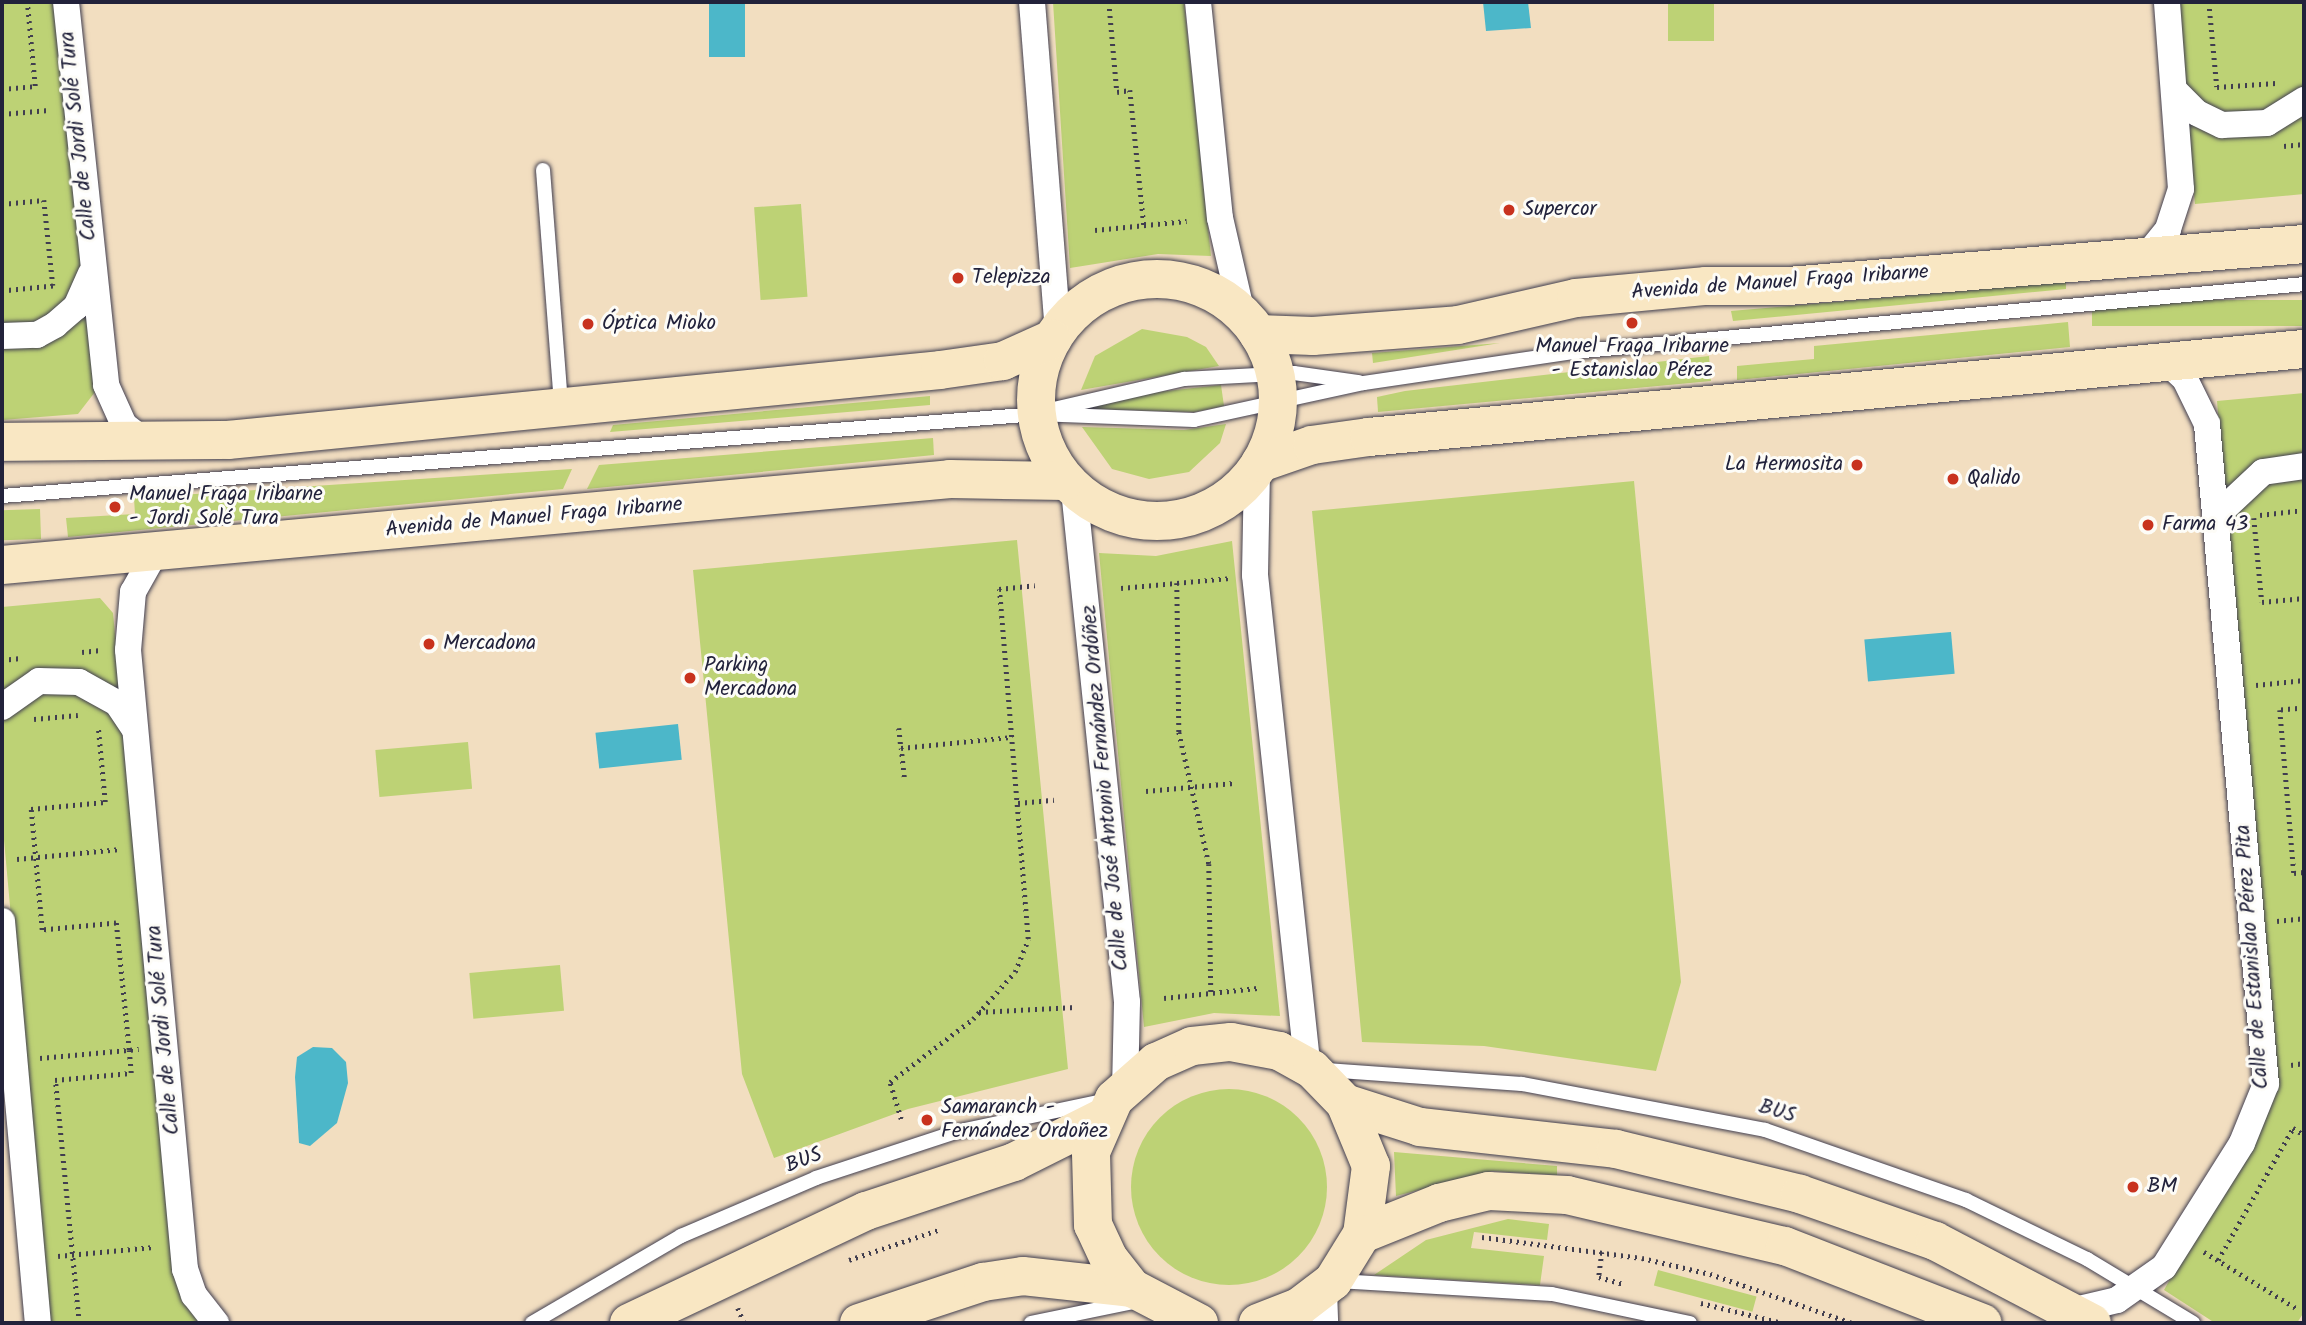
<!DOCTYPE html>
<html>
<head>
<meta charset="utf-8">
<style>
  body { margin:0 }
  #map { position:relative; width:2306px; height:1325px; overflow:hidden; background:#f2dec0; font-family:Kalam,sans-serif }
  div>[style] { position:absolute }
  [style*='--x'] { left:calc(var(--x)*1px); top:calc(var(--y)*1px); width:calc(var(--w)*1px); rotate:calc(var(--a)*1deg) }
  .green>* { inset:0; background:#bdd275; transform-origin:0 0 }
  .round { border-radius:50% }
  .water>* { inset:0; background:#4cb7c9; transform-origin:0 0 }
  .path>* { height:4.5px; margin-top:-2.25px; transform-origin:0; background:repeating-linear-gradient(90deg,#413e4f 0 2px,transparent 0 7px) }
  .roads { filter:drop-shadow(0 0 2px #413e4f) drop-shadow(0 0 2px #413e4f) }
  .lane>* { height:14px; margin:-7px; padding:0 7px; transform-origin:7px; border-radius:7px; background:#fff }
  .street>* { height:26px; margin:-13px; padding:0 13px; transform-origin:13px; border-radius:13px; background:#fff }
  .secondary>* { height:38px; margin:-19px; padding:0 19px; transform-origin:19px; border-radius:19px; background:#f9e7c3 }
  .secondary>.ring { margin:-19px; padding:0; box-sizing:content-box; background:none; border:38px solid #f9e7c3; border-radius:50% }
  .dots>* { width:19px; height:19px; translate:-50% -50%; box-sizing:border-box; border:4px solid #fdfcf7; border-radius:50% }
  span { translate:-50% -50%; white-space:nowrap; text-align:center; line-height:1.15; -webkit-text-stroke:6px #fdfcf7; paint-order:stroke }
  .street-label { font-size:21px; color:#22223b }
  .poi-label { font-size:21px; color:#22223b }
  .left { translate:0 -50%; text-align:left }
  .right { translate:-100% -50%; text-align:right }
  .frame { position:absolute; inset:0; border:4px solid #22223b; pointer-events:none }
</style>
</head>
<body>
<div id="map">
  <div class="green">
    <div style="clip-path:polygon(2px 2px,57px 2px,95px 392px,78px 414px,2px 420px)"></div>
    <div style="clip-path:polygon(1053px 2px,1184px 2px,1211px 256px,1158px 254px,1070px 268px)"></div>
    <div style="left:1668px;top:2px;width:46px;height:39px"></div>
    <div style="clip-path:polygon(2174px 2px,2304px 2px,2304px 194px,2195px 204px)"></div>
    <div style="left:801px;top:204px;width:93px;height:47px;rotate:86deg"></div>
    <div style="clip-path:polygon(2066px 282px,2066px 289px,1733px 321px,1731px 311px)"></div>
    <div style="left:2304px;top:300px;width:26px;height:212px;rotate:90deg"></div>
    <div style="clip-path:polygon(2068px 322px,2070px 347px,1737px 380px,1737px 366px,1814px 359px,1814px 346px)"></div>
    <div style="clip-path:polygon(1142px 329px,1187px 337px,1206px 347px,1219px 366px,1081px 390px,1095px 356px)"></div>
    <div style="clip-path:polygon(1500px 343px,1373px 363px,1372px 353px)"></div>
    <div style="clip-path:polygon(1709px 356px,1711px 381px,1378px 412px,1377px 397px,1405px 391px)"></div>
    <div style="clip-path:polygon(1221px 385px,1224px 406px,1195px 412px,1085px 409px,1139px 394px)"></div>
    <div style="clip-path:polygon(2304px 393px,2304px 1312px,2297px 1323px,2215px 1323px,2164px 1290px,2273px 1096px,2217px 401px)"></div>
    <div style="clip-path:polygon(930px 396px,930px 405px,610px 432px,613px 425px)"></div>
    <div style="clip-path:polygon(1226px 424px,1220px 443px,1189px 472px,1149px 479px,1112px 469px,1082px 427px,1184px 430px)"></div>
    <div style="clip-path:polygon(933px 438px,934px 455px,587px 489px,599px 465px)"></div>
    <div style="clip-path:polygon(572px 469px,563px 489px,68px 537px,66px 518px,135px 514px,134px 498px)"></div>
    <div style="clip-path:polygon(1634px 481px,1681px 982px,1656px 1071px,1484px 1046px,1362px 1042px,1312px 511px)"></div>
    <div style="left:40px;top:509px;width:30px;height:38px;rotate:88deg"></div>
    <div style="clip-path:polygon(1017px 540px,1068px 1069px,908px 1109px,774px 1158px,742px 1074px,693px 570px)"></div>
    <div style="clip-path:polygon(1232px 541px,1280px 1016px,1214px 1013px,1144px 1027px,1099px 553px,1156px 556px)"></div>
    <div style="clip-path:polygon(100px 598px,113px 613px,176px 1271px,204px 1323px,48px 1323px,2px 818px,2px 607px)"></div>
    <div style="left:468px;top:742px;width:47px;height:93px;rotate:85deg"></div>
    <div style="left:560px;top:965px;width:46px;height:91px;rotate:85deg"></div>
    <div class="round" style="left:1131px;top:1089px;width:196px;height:196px"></div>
    <div style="clip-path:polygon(1394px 1152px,1557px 1166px,1557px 1175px,1492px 1171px,1396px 1196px)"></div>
    <div style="clip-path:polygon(1508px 1219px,1549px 1224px,1547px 1240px,1474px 1232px,1471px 1248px,1544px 1256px,1540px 1285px,1374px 1275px,1426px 1240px)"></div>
    <div style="left:1658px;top:1270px;width:102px;height:16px;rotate:15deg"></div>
  </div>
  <div class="water">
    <div style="left:709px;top:2px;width:36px;height:55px"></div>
    <div style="clip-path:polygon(1483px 2px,1528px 2px,1531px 28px,1486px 31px)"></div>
    <div style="left:1951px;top:632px;width:42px;height:87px;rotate:85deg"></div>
    <div style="left:678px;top:724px;width:36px;height:83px;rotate:84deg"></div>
    <div style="clip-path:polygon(313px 1047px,332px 1048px,346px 1062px,348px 1083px,337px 1123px,310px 1146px,299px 1143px,295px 1077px,297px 1057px)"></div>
  </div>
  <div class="path">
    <div style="--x:1109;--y:2;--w:90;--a:84.9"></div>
    <div style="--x:1117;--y:92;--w:13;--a:-9"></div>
    <div style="--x:1130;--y:90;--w:136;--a:84.1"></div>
    <div style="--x:2209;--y:2;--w:85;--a:84.6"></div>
    <div style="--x:2217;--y:87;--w:59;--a:-3.9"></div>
    <div style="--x:2;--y:89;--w:33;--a:-5"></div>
    <div style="--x:35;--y:86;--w:84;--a:-95.4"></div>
    <div style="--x:2;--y:114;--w:47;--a:-4.9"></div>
    <div style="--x:2284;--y:146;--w:20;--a:-6"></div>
    <div style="--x:2;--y:204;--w:42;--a:-5.4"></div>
    <div style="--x:44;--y:200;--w:86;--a:84"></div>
    <div style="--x:53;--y:286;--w:51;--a:174.4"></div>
    <div style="--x:1095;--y:230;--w:92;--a:-5.6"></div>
    <div style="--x:2260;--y:515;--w:44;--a:-6.5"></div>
    <div style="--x:2254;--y:518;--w:84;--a:84.6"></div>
    <div style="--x:2262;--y:602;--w:42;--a:-5.4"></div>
    <div style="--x:1177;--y:583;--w:149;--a:89.2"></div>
    <div style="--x:1179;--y:732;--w:135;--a:77.2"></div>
    <div style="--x:1209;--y:864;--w:129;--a:89.1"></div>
    <div style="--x:1121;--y:588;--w:109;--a:-5.2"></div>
    <div style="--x:82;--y:652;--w:19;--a:-6"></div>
    <div style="--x:2;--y:660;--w:19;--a:-6"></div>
    <div style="--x:2256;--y:685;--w:48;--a:-5.9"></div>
    <div style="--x:2304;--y:708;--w:24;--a:175"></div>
    <div style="--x:2280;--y:710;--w:164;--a:85.1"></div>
    <div style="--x:2294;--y:873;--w:10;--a:-6"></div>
    <div style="--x:34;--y:719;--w:44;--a:-5.2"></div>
    <div style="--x:899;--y:728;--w:20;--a:84"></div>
    <div style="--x:904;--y:777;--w:29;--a:-96"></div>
    <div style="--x:901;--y:748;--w:112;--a:-5.7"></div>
    <div style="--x:1146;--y:791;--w:88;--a:-5.2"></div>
    <div style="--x:1018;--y:803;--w:36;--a:-5"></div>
    <div style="--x:17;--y:859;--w:104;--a:-5.5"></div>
    <div style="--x:2277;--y:921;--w:27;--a:-6"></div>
    <div style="--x:1164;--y:998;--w:94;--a:-6.1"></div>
    <div style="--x:979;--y:1012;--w:97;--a:-3"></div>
    <div style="--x:40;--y:1058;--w:99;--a:-5.2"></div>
    <div style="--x:2291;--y:1065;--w:13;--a:-9"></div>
    <div style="--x:901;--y:1119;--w:39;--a:-107"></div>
    <div style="--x:890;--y:1082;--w:104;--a:-37.2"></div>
    <div style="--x:973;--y:1019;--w:63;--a:-48.2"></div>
    <div style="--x:1015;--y:972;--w:35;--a:-68"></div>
    <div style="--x:1028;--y:939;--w:351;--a:-94.7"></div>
    <div style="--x:999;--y:589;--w:36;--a:-6"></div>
    <div style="--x:1482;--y:1237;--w:161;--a:7.5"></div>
    <div style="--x:1642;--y:1258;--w:70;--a:13.2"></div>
    <div style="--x:1710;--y:1274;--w:150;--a:19"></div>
    <div style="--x:1602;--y:1252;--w:25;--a:97"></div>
    <div style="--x:1599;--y:1277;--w:26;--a:16"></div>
    <div style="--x:2204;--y:1252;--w:108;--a:31.3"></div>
    <div style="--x:58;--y:1256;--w:96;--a:-5.4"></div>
    <div style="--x:849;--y:1260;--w:94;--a:-18.6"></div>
    <div style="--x:2218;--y:1260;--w:152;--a:-60.4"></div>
    <div style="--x:2293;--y:1128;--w:13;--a:32"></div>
    <div style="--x:1701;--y:1303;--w:84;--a:13.7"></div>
    <div style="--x:738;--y:1308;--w:16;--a:68"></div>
    <div style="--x:79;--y:1323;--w:244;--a:-95.6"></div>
    <div style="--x:55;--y:1080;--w:76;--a:-5.3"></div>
    <div style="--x:131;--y:1073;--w:23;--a:-95"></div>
    <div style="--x:129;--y:1050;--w:128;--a:-95.8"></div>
    <div style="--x:116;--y:923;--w:74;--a:174.6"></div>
    <div style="--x:42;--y:930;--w:121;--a:-95.2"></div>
    <div style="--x:31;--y:809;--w:74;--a:-5.4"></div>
    <div style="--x:105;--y:802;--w:75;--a:-95.3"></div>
  </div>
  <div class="roads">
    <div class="lane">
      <div style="--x:543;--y:170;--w:236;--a:85.6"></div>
      <div style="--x:1045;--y:411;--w:143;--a:-13"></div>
      <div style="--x:1184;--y:379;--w:110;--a:-3.1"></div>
      <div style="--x:1294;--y:373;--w:66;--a:7.9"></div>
      <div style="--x:2;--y:496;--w:1037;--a:-4.53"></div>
      <div style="--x:1036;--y:414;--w:158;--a:2.2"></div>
      <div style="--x:1194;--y:420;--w:174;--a:-12.3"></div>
      <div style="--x:1364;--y:383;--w:211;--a:-8.4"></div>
      <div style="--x:1573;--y:352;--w:734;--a:-5.31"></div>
      <div style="--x:1326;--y:1070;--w:196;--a:4.1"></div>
      <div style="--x:1522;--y:1084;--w:247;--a:10.7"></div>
      <div style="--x:1765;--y:1130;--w:213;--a:19.2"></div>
      <div style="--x:1966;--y:1200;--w:135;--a:26"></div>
      <div style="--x:2087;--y:1259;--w:124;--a:31.1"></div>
      <div style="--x:1338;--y:1281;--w:214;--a:3.5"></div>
      <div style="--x:1552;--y:1294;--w:141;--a:11.9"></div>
      <div style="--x:532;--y:1323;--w:173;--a:-30.3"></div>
      <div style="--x:681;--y:1236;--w:147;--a:-23.2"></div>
      <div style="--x:816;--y:1178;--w:147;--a:-18.2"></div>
      <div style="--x:956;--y:1132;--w:150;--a:-11.9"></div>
      <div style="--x:1031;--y:1323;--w:104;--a:-11.6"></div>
    </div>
    <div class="street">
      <div style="--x:66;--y:2;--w:385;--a:84"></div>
      <div style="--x:106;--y:385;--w:44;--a:65.8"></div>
      <div style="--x:124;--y:425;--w:29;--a:38"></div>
      <div style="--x:1032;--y:2;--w:328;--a:85.5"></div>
      <div style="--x:1198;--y:2;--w:217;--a:84.2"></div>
      <div style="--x:1220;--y:218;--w:98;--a:77.1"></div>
      <div style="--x:2175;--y:91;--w:31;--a:45"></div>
      <div style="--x:2197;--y:113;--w:28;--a:26"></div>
      <div style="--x:2222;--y:125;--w:45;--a:-2.5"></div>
      <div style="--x:2267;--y:123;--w:44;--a:-31.9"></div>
      <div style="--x:2148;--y:254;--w:32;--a:-51"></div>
      <div style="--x:2168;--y:229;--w:42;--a:-72"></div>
      <div style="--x:2181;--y:189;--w:188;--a:-94.3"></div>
      <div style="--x:2;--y:336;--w:35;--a:-2"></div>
      <div style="--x:37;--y:335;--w:21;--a:-29"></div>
      <div style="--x:55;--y:325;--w:28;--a:-41"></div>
      <div style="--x:76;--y:307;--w:36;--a:-66"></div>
      <div style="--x:1257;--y:470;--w:105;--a:91.1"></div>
      <div style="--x:1255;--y:575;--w:493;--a:83.9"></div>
      <div style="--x:1074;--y:490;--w:515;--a:84.09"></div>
      <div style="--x:1127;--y:1002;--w:85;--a:91.3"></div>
      <div style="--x:2216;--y:516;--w:64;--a:-43.1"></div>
      <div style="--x:2263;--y:472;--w:41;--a:-8.3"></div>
      <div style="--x:156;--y:551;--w:47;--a:119.3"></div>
      <div style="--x:133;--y:592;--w:58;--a:94.9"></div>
      <div style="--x:128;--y:650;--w:622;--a:84.74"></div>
      <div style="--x:185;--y:1269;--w:28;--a:71"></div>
      <div style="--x:194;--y:1295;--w:36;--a:52"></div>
      <div style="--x:2;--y:707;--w:45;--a:-35.1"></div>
      <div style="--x:39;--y:681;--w:40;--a:1.4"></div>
      <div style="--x:79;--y:682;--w:43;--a:28.9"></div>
      <div style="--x:117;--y:703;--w:30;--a:56"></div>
      <div style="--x:2;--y:921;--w:404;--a:84.9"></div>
      <div style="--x:1324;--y:1290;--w:33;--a:88"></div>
      <div style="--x:2071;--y:1311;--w:47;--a:-13.4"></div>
      <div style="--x:2117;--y:1300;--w:57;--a:-35.1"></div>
      <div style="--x:2164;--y:1267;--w:146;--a:-57.8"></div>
      <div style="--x:2242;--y:1143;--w:64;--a:-67.9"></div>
      <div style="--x:2266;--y:1084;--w:663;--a:-95.11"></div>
      <div style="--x:2207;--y:424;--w:50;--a:-116.1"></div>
      <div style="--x:2185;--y:379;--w:25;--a:-137"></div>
    </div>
    <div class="secondary">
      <div class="ring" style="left:1036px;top:279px;width:204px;height:204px"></div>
      <div style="--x:1258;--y:334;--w:55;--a:2.1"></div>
      <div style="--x:1313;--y:336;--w:145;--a:-4.3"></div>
      <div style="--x:1458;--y:325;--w:121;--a:-12.9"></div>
      <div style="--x:1576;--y:298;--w:131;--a:-5.3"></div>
      <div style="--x:1706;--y:286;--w:82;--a:0"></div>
      <div style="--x:1788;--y:286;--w:518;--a:-4.65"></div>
      <div style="--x:2;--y:442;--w:226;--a:-0.5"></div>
      <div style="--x:228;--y:440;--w:715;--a:-5.61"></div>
      <div style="--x:940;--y:370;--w:64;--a:-8.1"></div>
      <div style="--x:1003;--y:361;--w:54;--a:-24.2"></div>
      <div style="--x:1260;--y:463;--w:55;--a:-19.1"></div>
      <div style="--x:1312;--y:445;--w:58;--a:-8"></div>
      <div style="--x:1369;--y:437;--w:939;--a:-5.38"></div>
      <div style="--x:2;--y:565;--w:952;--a:-5.18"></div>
      <div style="--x:950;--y:479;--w:115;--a:1"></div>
      <div style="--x:1345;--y:1103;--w:79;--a:17.7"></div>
      <div style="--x:1420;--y:1127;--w:197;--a:6.4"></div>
      <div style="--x:1616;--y:1149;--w:189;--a:13.7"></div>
      <div style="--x:1800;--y:1194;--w:143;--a:19.2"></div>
      <div style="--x:1935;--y:1241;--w:177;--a:27.6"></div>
      <div style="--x:1362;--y:1234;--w:83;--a:-21.9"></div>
      <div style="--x:1439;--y:1203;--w:51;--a:-13.5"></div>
      <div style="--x:1489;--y:1191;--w:78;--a:2.9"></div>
      <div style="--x:1567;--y:1195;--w:224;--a:13.2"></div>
      <div style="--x:1785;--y:1246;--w:212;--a:21.3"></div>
      <div style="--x:629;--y:1323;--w:262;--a:-25.3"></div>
      <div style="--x:866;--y:1211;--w:156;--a:-18.3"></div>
      <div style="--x:1014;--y:1162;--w:101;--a:-26.6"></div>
      <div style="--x:859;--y:1323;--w:131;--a:-18.3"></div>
      <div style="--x:983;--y:1282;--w:40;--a:-8.5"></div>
      <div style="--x:1023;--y:1276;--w:110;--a:6.3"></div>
      <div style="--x:1199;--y:1323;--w:76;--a:-152.4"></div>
      <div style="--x:1132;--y:1288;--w:37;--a:-128"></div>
      <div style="--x:1109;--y:1259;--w:38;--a:-115"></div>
      <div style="--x:1093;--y:1225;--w:73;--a:-91.6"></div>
      <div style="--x:1091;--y:1152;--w:58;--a:-66.5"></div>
      <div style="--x:1114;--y:1099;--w:56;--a:-41.4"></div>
      <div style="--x:1156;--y:1062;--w:39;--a:-24"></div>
      <div style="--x:1192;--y:1046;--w:39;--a:-6"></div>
      <div style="--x:1231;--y:1042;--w:49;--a:10.6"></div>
      <div style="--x:1279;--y:1051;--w:38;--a:29"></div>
      <div style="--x:1312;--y:1069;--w:47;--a:45.9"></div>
      <div style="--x:1345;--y:1103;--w:68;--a:67.6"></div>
      <div style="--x:1371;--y:1166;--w:69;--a:97.5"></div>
      <div style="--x:1362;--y:1234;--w:55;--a:121.7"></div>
      <div style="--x:1333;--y:1281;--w:43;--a:142.6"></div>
      <div style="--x:1299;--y:1307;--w:44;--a:158.7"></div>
    </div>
  </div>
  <div class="dots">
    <div style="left:1509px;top:210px;background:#c8321e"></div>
    <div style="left:958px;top:278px;background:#c8321e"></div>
    <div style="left:1632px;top:323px;background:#c8321e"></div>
    <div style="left:588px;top:324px;background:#c8321e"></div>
    <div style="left:1857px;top:465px;background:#c8321e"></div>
    <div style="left:1953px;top:479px;background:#c8321e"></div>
    <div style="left:115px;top:507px;background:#c8321e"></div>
    <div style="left:2148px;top:525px;background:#c8321e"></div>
    <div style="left:429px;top:644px;background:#c8321e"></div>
    <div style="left:690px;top:678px;background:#c8321e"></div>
    <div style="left:927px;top:1120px;background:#c8321e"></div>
    <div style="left:2133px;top:1187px;background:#c8321e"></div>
  </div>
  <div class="street-label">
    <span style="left:79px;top:136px;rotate:-96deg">Calle de Jordi Solé Tura</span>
    <span style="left:1780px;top:283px;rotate:-4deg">Avenida de Manuel Fraga Iribarne</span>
    <span style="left:534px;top:518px;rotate:-5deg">Avenida de Manuel Fraga Iribarne</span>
    <span style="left:1106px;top:788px;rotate:-95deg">Calle de José Antonio Fernández Ordóñez</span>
    <span style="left:2253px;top:957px;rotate:-94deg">Calle de Estanislao Pérez Pita</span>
    <span style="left:164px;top:1030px;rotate:-95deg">Calle de Jordi Solé Tura</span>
    <span style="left:1777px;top:1112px;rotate:16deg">BUS</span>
    <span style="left:804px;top:1161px;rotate:-21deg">BUS</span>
  </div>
  <div class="poi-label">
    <span class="left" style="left:1523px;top:210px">Supercor</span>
    <span class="left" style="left:972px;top:278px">Telepizza</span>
    <span class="left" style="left:602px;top:324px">Óptica Mioko</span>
    <span style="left:1632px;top:359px">Manuel Fraga Iribarne<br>- Estanislao Pérez</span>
    <span class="right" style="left:1843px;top:465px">La Hermosita</span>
    <span class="left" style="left:1967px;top:479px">Qalido</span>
    <span class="left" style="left:129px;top:507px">Manuel Fraga Iribarne<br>- Jordi Solé Tura</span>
    <span class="left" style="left:2162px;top:525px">Farma 43</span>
    <span class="left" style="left:443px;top:644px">Mercadona</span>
    <span class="left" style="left:704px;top:678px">Parking<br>Mercadona</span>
    <span class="left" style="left:941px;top:1120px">Samaranch -<br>Fernández Ordoñez</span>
    <span class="left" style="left:2147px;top:1187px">BM</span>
  </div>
  <div class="frame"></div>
</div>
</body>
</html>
